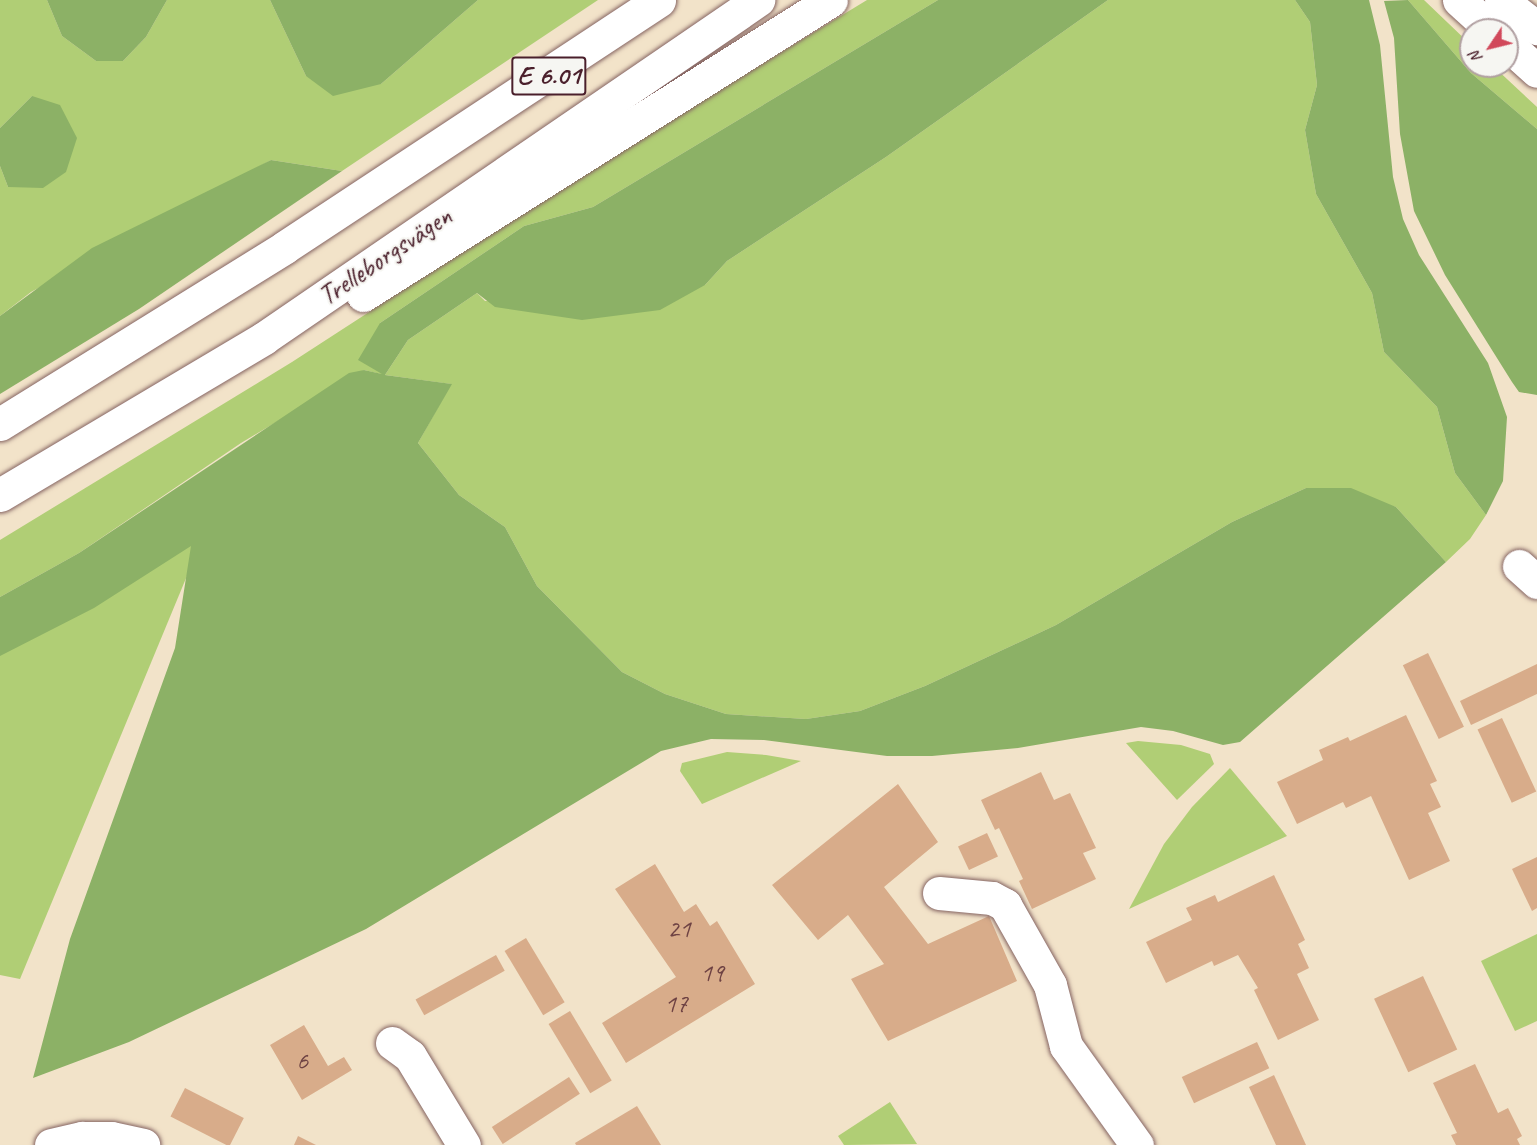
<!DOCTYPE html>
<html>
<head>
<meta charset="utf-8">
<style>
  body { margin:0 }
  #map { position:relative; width:1537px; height:1145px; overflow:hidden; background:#f2e3c9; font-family:Caveat,sans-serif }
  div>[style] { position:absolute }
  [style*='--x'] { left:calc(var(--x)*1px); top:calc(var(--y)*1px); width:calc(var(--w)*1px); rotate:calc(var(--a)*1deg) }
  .green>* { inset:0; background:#b0ce75 }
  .forest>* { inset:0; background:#8cb166 }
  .building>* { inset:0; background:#d8ac8a; transform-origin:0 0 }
  .roads { filter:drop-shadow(0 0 2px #856462) drop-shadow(0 0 2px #856462) }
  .minor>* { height:33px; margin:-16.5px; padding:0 16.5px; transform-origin:16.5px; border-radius:16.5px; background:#fff }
  .highway>* { height:33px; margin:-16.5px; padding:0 16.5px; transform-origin:16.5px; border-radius:16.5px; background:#fff }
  span { translate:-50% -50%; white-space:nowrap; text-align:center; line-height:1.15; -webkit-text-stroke:4.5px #f6f6f2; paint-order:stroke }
  .number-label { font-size:26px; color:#6e4243 }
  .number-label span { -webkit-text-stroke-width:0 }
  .shield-label span { padding:2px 4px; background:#f6f6f2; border:2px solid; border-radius:4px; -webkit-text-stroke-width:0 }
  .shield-label { font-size:27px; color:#4a1f2b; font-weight:700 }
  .street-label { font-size:28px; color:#4a1f2b }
  .north { position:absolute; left:1459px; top:18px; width:60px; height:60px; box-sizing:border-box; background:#f6f6f2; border:2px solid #b1a0a2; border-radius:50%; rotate:235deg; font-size:16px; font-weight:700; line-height:24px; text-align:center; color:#4a1f2b }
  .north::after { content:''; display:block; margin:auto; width:21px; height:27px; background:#d1495b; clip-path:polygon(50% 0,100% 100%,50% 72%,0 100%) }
</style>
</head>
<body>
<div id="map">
  <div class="green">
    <div style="clip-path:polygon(0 0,47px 0,62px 36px,96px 61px,123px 61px,146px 37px,167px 0,270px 0,306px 76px,381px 84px,478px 0,598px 0,342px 171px,271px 160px,31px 292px,0 316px,0 166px,8px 187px,32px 96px,0 128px)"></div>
    <div style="clip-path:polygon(867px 0,938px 0,593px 207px,524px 226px,380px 323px,385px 375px,408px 340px,477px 293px,485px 301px,705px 285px,727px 261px,886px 157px,1108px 0,1295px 0,1310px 22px,1317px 85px,1305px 130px,1316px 194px,1372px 293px,1384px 352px,1437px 407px,1455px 473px,1486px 515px,1470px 539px,1446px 562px,1396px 507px,1306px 488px,1232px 522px,1056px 625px,925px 686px,860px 711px,806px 719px,726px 714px,665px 694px,622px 672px,537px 586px,505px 527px,459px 495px,418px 443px,451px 384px,385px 375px,364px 370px,241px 443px,79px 553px,0 597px,0 540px,292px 362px,582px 174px)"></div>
    <div style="clip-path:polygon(1408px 0,1424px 0,1471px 45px,1471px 66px,1493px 66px,1537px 107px,1537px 129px,1471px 73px)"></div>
    <div style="clip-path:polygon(218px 501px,20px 979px,0 975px,0 642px)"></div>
    <div style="clip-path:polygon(1138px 741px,1181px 745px,1210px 754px,1214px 764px,1177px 800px,1126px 743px)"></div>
    <div style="clip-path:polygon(727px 752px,766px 755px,801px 761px,702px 804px,680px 771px,682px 763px)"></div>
    <div style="clip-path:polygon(1230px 768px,1287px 836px,1129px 909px,1164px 844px,1192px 807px)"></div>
    <div style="clip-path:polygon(1537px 934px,1537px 1021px,1515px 1031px,1481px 961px)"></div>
    <div style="clip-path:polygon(890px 1102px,917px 1144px,844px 1145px,838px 1136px)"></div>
  </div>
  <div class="forest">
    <div style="clip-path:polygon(47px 0,167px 0,146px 37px,123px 61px,96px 61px,62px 36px)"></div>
    <div style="clip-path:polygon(270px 0,478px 0,381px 84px,333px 96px,306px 76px)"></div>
    <div style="clip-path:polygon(938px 0,1108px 0,886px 157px,727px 261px,705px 285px,660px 310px,582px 320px,495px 307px,477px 293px,408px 340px,385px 375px,452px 384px,418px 443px,459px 495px,505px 527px,537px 586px,622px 672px,665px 694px,726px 714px,806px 719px,860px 711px,925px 686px,1056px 625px,1232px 522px,1306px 488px,1351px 488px,1396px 507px,1446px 562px,1240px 742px,1223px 745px,1173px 731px,1141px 727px,1018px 748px,932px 756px,887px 756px,764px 740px,711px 739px,661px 751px,366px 929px,129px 1042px,33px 1078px,70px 939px,175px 648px,191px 546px,94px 608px,0 656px,0 597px,79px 553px,349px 373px,364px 370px,382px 374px,358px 360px,380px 323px,524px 226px,593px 207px)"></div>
    <div style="clip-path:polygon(1295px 0,1369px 0,1380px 45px,1393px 177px,1403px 219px,1419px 255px,1488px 363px,1507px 417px,1503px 481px,1486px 515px,1455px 473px,1437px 407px,1384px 352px,1372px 293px,1316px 194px,1305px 130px,1317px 85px,1310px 22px)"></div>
    <div style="clip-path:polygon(1408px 0,1471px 73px,1537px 129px,1537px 395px,1519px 392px,1512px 382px,1445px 275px,1414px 211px,1400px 134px,1394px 38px,1384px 1px)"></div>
    <div style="clip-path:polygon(32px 96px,60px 105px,77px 138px,66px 172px,43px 188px,8px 187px,0 166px,0 128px)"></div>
    <div style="clip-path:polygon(271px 160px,342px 171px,139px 309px,0 394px,0 316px,92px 248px)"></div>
  </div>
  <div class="building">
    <div style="left:1428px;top:653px;width:82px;height:28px;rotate:64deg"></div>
    <div style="clip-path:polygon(1537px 664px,1537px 694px,1471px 725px,1460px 701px)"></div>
    <div style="clip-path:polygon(1406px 715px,1437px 781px,1430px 784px,1441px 807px,1428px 813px,1450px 861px,1409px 880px,1371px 796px,1346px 808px,1343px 802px,1297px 824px,1277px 782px,1323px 760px,1319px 750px,1348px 737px,1350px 741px)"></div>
    <div style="left:1502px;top:718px;width:81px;height:27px;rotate:65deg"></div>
    <div style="clip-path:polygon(1041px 772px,1054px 800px,1070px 793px,1096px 848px,1083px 853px,1096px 879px,1032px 909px,1019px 881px,1023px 879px,999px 828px,995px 830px,981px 800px)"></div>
    <div style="clip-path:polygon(898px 784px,938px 842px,884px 887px,928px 944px,989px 916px,1017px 981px,888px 1041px,851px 979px,884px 964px,848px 915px,818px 940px,772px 885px)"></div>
    <div style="left:987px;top:833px;width:26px;height:32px;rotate:65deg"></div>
    <div style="clip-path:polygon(1537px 857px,1537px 908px,1532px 911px,1512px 869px)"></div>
    <div style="clip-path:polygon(655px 864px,684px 912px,696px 904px,710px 926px,717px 921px,755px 984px,626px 1063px,602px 1023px,676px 977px,615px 889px)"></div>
    <div style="clip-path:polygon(1274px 875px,1305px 940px,1298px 944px,1309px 968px,1297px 974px,1319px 1020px,1278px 1040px,1254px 990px,1258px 988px,1238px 955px,1214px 966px,1212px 961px,1166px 983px,1146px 942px,1192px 920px,1186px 908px,1215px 895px,1218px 902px)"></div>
    <div style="left:526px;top:938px;width:75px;height:25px;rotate:59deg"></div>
    <div style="left:496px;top:955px;width:18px;height:92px;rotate:61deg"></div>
    <div style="left:1423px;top:976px;width:81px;height:54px;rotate:65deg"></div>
    <div style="left:570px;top:1011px;width:81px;height:25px;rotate:59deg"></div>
    <div style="clip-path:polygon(304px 1025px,328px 1066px,344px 1057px,352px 1070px,302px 1100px,270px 1045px)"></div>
    <div style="left:1257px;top:1042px;width:29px;height:83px;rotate:65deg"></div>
    <div style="clip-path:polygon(1475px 1064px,1498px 1113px,1508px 1108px,1522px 1136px,1517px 1139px,1520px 1145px,1456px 1145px,1451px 1135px,1457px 1133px,1433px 1083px)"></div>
    <div style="clip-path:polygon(1274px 1075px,1306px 1145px,1276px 1145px,1249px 1087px)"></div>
    <div style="left:569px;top:1077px;width:20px;height:92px;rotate:57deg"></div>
    <div style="left:185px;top:1088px;width:66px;height:32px;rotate:27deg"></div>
    <div style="clip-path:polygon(637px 1106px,661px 1145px,576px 1145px,575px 1143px)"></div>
    <div style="clip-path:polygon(298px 1136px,316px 1145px,294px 1145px)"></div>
  </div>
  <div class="roads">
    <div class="minor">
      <div style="--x:1459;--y:0;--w:45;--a:42.3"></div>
      <div style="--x:1501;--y:0;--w:46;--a:37.9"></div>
      <div style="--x:1507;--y:44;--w:40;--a:42"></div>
      <div style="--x:1519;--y:566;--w:24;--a:42"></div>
      <div style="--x:939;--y:893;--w:53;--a:5.4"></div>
      <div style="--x:992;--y:898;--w:15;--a:28"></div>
      <div style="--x:1005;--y:905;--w:92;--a:60.6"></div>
      <div style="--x:1050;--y:985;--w:63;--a:75.3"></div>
      <div style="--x:1066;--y:1046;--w:122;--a:54.4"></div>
      <div style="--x:392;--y:1043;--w:22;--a:36"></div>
      <div style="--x:410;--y:1056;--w:104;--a:58.8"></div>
      <div style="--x:51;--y:1145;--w:32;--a:-13"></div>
      <div style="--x:82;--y:1138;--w:29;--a:0"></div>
      <div style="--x:111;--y:1138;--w:33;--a:12"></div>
    </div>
    <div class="highway">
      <div style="--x:363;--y:295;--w:553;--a:-32.22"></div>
      <div style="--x:0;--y:424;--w:335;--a:-31.8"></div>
      <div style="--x:285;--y:247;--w:448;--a:-33.4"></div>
      <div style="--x:0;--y:495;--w:307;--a:-30.7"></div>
      <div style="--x:264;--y:338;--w:599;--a:-34.38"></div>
    </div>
  </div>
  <div class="number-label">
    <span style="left:679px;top:929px">21</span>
    <span style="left:712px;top:973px">19</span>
    <span style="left:676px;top:1004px">17</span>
    <span style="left:302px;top:1061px">6</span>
  </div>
  <div class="shield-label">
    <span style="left:549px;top:76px">E 6.01</span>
  </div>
  <div class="street-label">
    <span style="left:385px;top:256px;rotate:-34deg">Trelleborgsvägen</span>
  </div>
  <div class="north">N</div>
</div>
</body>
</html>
